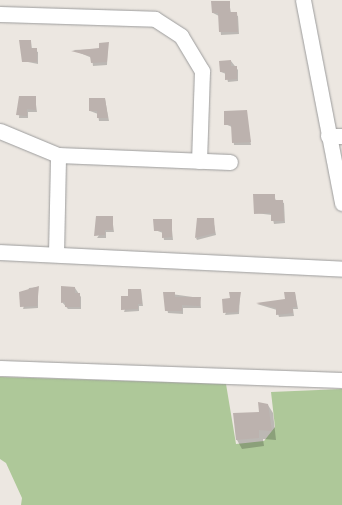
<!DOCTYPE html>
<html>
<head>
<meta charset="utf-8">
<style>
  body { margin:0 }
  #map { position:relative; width:342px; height:505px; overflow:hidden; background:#ece7e1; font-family:"Roboto Condensed",sans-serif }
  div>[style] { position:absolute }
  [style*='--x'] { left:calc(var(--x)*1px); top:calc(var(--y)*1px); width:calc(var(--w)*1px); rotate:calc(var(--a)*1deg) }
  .forest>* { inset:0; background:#aec899 }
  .shadow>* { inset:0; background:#0003 }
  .building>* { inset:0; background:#bcb2ae }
  .roads { filter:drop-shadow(0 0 1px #9c9c9c) drop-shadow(0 0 1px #9c9c9c) }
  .minor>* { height:15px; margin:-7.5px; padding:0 7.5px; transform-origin:7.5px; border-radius:7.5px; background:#fff }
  span { translate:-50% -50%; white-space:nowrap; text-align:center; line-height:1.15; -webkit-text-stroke:4px #fff; paint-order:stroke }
</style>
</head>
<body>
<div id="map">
  <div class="forest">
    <div style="clip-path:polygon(0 377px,226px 384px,236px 444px,264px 441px,275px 427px,271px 392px,342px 389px,342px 505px,21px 505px,22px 498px,6px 463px,0 459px)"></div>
  </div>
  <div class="shadow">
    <div style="clip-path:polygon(212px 2px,229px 2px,231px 13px,238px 16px,239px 34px,221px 35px,219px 16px,213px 13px)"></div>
    <div style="clip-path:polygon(31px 41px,32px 49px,38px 52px,38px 64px,23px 61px)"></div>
    <div style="clip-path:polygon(108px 43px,107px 65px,93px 66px,92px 58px,73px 50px,100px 49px)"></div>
    <div style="clip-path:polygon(231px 61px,238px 70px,238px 81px,228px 82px,226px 74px,221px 72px)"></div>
    <div style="clip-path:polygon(20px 97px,35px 97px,37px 112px,28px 112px,28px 118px,19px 118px)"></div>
    <div style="clip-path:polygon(105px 99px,109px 121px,99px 121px,98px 114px,90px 111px)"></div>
    <div style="clip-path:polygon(246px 111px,251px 145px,234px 145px,232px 127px,225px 124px)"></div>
    <div style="clip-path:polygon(274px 195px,276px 201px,284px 203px,285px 223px,274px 224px,272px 215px,255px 213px)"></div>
    <div style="clip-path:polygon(112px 217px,114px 232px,106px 232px,106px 238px,97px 238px)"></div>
    <div style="clip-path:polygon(213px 219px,216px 235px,197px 240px,196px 238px)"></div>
    <div style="clip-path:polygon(171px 220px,173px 240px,164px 240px,163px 233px,155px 230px)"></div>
    <div style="clip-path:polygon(38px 287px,38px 308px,23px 309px,29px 288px)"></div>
    <div style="clip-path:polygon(75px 288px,81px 297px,81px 309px,68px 309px,62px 302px)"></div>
    <div style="clip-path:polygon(141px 290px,143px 306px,139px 306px,139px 311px,124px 312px,129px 297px)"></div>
    <div style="clip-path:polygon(164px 293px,200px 298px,201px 308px,183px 308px,183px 314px,168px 313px)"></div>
    <div style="clip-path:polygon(240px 293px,239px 314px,225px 315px,231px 299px)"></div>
    <div style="clip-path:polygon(295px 293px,298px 309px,293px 309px,294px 316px,279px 317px,277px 310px,257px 304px,286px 300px)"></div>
    <div style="clip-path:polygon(268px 405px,273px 413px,276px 440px,263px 439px,264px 446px,242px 449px,237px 440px,235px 414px,260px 413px)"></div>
  </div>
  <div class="building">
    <div style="clip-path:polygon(211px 1px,230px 1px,230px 12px,237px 12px,238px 32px,219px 32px,218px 13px,212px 13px)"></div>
    <div style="clip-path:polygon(19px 40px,31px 40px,31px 48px,37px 48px,37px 62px,22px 62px)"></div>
    <div style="clip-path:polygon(109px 42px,107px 62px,91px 63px,90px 56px,71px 51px,99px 48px,99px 43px)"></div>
    <div style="clip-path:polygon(231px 60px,231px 66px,237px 66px,237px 79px,225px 80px,225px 72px,220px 72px,219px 61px)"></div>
    <div style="clip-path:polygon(19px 96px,36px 96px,36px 110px,27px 109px,27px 116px,16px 115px)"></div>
    <div style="clip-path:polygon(89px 98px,105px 98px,108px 118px,97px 118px,97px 111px,89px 111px)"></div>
    <div style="clip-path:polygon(247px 110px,251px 142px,232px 143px,231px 125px,224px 125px,224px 111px)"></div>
    <div style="clip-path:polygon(253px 194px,275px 194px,275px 200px,283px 200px,284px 221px,271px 221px,271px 213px,254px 214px)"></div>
    <div style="clip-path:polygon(96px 216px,113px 216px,113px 230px,105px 230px,105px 235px,94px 236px)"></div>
    <div style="clip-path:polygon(197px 218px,214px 218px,215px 233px,195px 238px)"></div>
    <div style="clip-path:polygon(153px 219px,172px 219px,172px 237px,162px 238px,162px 231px,154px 231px)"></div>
    <div style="clip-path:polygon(39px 286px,37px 306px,20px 307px,19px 292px)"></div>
    <div style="clip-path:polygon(61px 286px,75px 287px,75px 293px,80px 293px,80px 307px,65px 307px,65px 302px,61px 303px)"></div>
    <div style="clip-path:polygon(128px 289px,141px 289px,142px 304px,138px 304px,138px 309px,121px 310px,121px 296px,128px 296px)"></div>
    <div style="clip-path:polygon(163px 292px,175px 292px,175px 297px,201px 297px,200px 306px,182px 305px,182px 311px,165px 311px)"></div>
    <div style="clip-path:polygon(229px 292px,241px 292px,238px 312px,223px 313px,222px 299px,230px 298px)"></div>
    <div style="clip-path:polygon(284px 292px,295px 292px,297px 307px,293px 307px,293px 313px,276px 315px,276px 308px,256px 303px,285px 299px)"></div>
    <div style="clip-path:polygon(258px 402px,268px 404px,272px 431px,259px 430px,259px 438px,236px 440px,233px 413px,259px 412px)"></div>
  </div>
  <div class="roads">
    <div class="minor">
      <div style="--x:303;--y:0;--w:207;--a:79.1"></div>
      <div style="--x:0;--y:14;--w:155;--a:1.8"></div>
      <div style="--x:155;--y:19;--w:31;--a:33"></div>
      <div style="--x:181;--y:36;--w:41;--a:59"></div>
      <div style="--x:202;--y:71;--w:90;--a:91.9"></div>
      <div style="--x:0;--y:131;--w:63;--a:22.5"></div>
      <div style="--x:58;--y:155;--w:172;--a:2.3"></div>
      <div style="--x:328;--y:136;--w:14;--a:0"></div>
      <div style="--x:0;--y:252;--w:342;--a:2.8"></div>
      <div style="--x:56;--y:254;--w:99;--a:-88.8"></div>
      <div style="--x:0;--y:368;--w:342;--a:2"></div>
    </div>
  </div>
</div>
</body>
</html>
